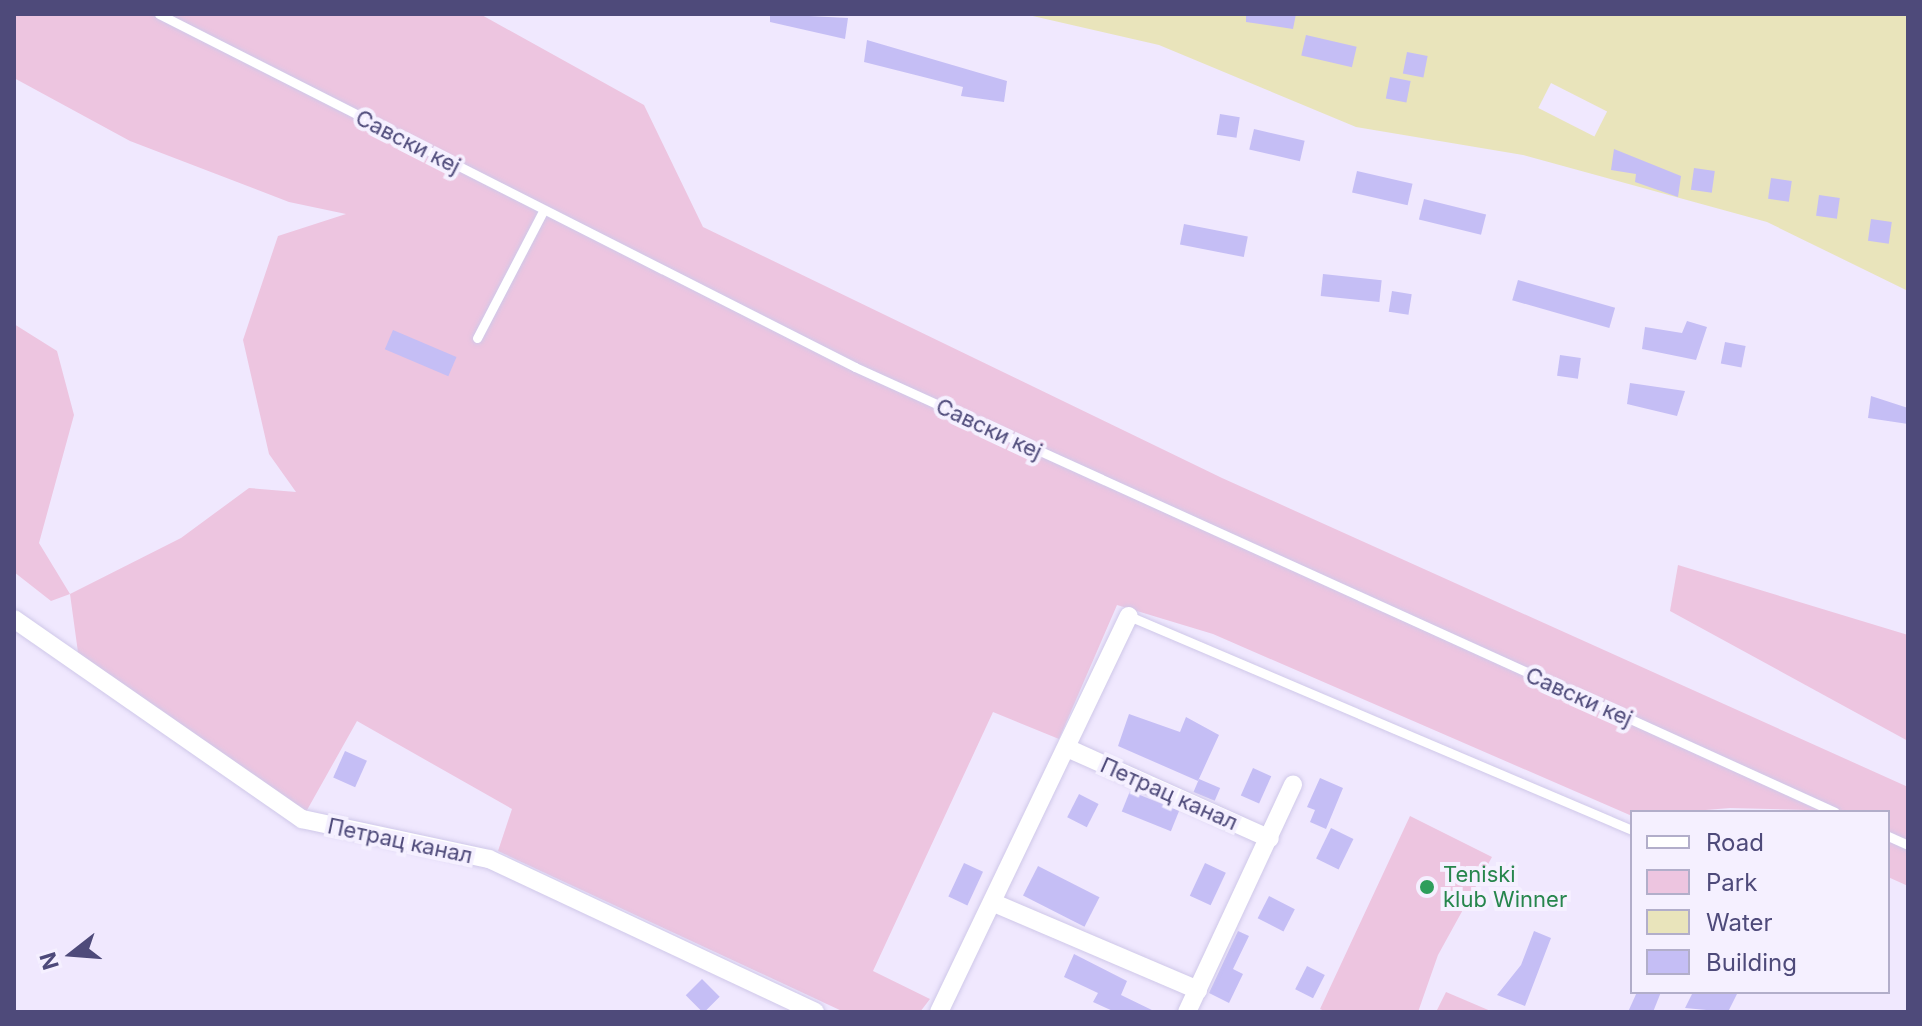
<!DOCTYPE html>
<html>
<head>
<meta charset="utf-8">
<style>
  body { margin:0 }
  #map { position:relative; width:1922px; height:1026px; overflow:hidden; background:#f0e8fe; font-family:Inter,sans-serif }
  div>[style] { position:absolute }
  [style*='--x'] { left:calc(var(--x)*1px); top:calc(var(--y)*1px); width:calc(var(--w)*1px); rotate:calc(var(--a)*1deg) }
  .green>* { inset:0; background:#edc5e0 }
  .water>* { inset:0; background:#e9e4bb }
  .pier>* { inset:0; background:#f0e8fe; transform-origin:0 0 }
  .building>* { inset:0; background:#c5bef5; transform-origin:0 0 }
  .roads { filter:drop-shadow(0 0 2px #cfc8e9) drop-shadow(0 0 2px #cfc8e9) }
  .lane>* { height:9px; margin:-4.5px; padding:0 4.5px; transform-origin:4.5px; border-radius:4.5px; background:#fff }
  .street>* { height:18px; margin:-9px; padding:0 9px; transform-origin:9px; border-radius:9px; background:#fff }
  .dots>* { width:22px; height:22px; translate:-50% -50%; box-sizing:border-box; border:4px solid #f5f0ff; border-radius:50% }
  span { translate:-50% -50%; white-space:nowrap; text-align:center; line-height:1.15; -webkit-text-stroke:8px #f5f0ff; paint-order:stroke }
  .street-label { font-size:22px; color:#4e4a7a }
  .leisure-label { font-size:22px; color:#27864d }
  .left { translate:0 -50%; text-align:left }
  .frame { position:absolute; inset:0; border:16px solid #4e4a7a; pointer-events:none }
  .legend { position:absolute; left:1630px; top:810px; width:260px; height:184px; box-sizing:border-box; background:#f5f0ff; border:2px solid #b2aeca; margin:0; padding:10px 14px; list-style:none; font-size:24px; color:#4e4a7a }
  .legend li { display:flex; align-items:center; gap:16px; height:40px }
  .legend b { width:40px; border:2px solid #b2aeca }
  .north { position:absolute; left:32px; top:914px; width:80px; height:80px; -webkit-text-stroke:6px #f5f0ff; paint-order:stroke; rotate:253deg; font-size:22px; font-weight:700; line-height:32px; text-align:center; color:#4e4a7a }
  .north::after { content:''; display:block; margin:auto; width:28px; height:36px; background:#4e4a7a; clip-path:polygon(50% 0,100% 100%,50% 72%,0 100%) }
</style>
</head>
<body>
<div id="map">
  <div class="green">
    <div style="clip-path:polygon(14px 14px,480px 14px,644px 105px,703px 227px,1222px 478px,1908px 787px,1908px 886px,1888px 877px,1888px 812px,1730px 808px,1632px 816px,1213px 634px,1117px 605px,1059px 739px,993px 712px,873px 971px,930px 999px,920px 1012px,844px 1012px,498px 851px,512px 809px,357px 721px,302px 819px,80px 667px,70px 594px,51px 601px,14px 572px,14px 324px,57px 351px,74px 415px,39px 543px,70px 594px,181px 538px,249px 488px,296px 492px,269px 454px,243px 340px,278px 236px,346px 214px,289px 202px,130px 141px,14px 78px)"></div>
    <div style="clip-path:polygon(1678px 565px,1908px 635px,1908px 741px,1670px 611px)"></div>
    <div style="clip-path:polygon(1410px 816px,1492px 857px,1438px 955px,1418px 1012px,1327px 1012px,1320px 1009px)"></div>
    <div style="clip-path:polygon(1446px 992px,1493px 1012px,1436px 1012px)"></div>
  </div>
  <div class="water">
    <div style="clip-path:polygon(1024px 14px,1908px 14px,1908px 291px,1767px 222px,1523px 155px,1356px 127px,1159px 45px)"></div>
  </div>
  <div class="pier">
    <div style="left:1551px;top:83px;width:63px;height:28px;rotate:27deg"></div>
  </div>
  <div class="building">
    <div style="clip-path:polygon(770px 14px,848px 18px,845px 39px,770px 22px)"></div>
    <div style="clip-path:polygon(1246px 14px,1296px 14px,1293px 29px,1246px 22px)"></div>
    <div style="left:1306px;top:35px;width:52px;height:21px;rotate:13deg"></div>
    <div style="clip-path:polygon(867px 40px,1007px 81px,1004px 102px,961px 96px,963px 87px,864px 62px)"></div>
    <div style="left:1407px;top:52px;width:21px;height:22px;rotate:11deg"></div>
    <div style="left:1390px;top:77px;width:21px;height:22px;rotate:11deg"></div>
    <div style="left:1220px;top:114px;width:20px;height:21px;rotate:9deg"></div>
    <div style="left:1254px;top:129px;width:52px;height:21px;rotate:13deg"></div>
    <div style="clip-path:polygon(1614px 149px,1681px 176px,1678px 197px,1635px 182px,1636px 174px,1611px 170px)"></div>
    <div style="left:1694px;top:168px;width:21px;height:22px;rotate:8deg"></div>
    <div style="left:1357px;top:171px;width:57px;height:22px;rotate:13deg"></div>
    <div style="left:1771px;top:178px;width:21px;height:21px;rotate:8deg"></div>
    <div style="left:1819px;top:195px;width:21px;height:21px;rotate:8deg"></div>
    <div style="left:1424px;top:199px;width:64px;height:21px;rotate:14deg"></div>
    <div style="left:1871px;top:219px;width:21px;height:22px;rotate:8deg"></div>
    <div style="left:1184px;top:224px;width:65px;height:21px;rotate:11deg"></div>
    <div style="left:1323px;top:274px;width:59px;height:22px;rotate:6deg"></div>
    <div style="left:1518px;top:280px;width:101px;height:21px;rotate:16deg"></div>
    <div style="left:1392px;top:291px;width:20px;height:21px;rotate:9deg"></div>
    <div style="clip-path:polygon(1687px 321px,1707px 327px,1696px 360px,1642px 349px,1645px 327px,1682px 333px)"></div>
    <div style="left:393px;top:330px;width:69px;height:21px;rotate:23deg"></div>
    <div style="left:1725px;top:342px;width:21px;height:22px;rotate:11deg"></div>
    <div style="left:1560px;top:355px;width:21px;height:21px;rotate:8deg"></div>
    <div style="clip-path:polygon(1630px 383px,1685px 391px,1677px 416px,1627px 404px)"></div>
    <div style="clip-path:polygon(1871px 396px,1908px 408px,1908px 424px,1868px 418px)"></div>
    <div style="clip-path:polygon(1129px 714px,1180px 732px,1186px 717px,1219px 735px,1198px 781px,1118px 746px)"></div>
    <div style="left:345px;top:751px;width:24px;height:29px;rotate:24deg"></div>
    <div style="left:1253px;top:768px;width:20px;height:30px;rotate:24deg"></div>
    <div style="clip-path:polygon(1320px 778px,1343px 788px,1326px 829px,1310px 822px,1315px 810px,1307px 807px)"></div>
    <div style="left:1199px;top:779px;width:23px;height:14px;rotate:23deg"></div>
    <div style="left:1130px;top:791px;width:53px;height:22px;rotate:22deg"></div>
    <div style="left:1079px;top:794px;width:22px;height:26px;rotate:27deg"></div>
    <div style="left:1331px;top:828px;width:25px;height:34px;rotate:26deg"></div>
    <div style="left:964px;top:863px;width:21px;height:37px;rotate:25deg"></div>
    <div style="left:1205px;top:863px;width:23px;height:36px;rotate:25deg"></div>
    <div style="left:1038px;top:866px;width:69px;height:33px;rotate:27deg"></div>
    <div style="left:1269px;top:896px;width:29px;height:25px;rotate:27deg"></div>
    <div style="clip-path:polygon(1238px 931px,1249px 936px,1233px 969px,1243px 974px,1229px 1003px,1209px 993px)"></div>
    <div style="clip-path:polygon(1534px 931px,1551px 938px,1525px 1006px,1497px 995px,1521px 965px)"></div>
    <div style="clip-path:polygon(1074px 954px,1127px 981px,1121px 995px,1156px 1012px,1115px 1012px,1093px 1002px,1098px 993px,1064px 977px)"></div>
    <div style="left:1307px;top:966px;width:20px;height:26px;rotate:27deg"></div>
    <div style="left:702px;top:979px;width:25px;height:23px;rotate:45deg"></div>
    <div style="clip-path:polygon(1637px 992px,1661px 992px,1653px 1012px,1628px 1012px)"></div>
    <div style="clip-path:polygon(1693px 992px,1738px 992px,1728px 1012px,1685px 1008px)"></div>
  </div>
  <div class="roads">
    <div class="lane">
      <div style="--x:159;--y:14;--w:780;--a:26.89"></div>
      <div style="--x:855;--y:367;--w:1076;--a:24.42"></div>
      <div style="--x:477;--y:338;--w:143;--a:-62.5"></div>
      <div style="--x:1129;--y:616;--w:547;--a:23.05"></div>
      <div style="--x:1888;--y:836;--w:22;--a:24"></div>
    </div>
    <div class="street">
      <div style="--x:14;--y:619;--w:351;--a:34.8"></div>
      <div style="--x:302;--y:819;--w:191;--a:12.1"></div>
      <div style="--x:489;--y:859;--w:360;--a:25.1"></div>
      <div style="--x:1067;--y:748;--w:222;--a:24.1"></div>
      <div style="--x:994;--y:903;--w:222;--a:23.1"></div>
      <div style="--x:939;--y:1012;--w:439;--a:-64.4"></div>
      <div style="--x:1187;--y:1012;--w:251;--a:-65"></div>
    </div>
  </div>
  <div class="dots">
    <div style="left:1427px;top:887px;background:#2e9e5b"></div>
  </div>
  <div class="street-label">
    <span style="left:408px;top:142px;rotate:27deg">Савски кеј</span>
    <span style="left:989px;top:429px;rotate:25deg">Савски кеј</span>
    <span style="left:1579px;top:697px;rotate:24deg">Савски кеј</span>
    <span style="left:1169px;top:794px;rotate:24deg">Петрац канал</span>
    <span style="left:400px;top:841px;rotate:12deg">Петрац канал</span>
  </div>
  <div class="leisure-label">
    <span class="left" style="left:1443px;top:887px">Teniski<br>klub Winner</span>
  </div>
  <div class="frame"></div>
  <ul class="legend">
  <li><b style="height:10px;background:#fff"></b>Road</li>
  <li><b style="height:22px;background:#edc5e0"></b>Park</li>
  <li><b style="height:22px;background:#e9e4bb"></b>Water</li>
  <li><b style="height:22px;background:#c5bef5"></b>Building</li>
  </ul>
  <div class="north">N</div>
</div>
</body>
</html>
